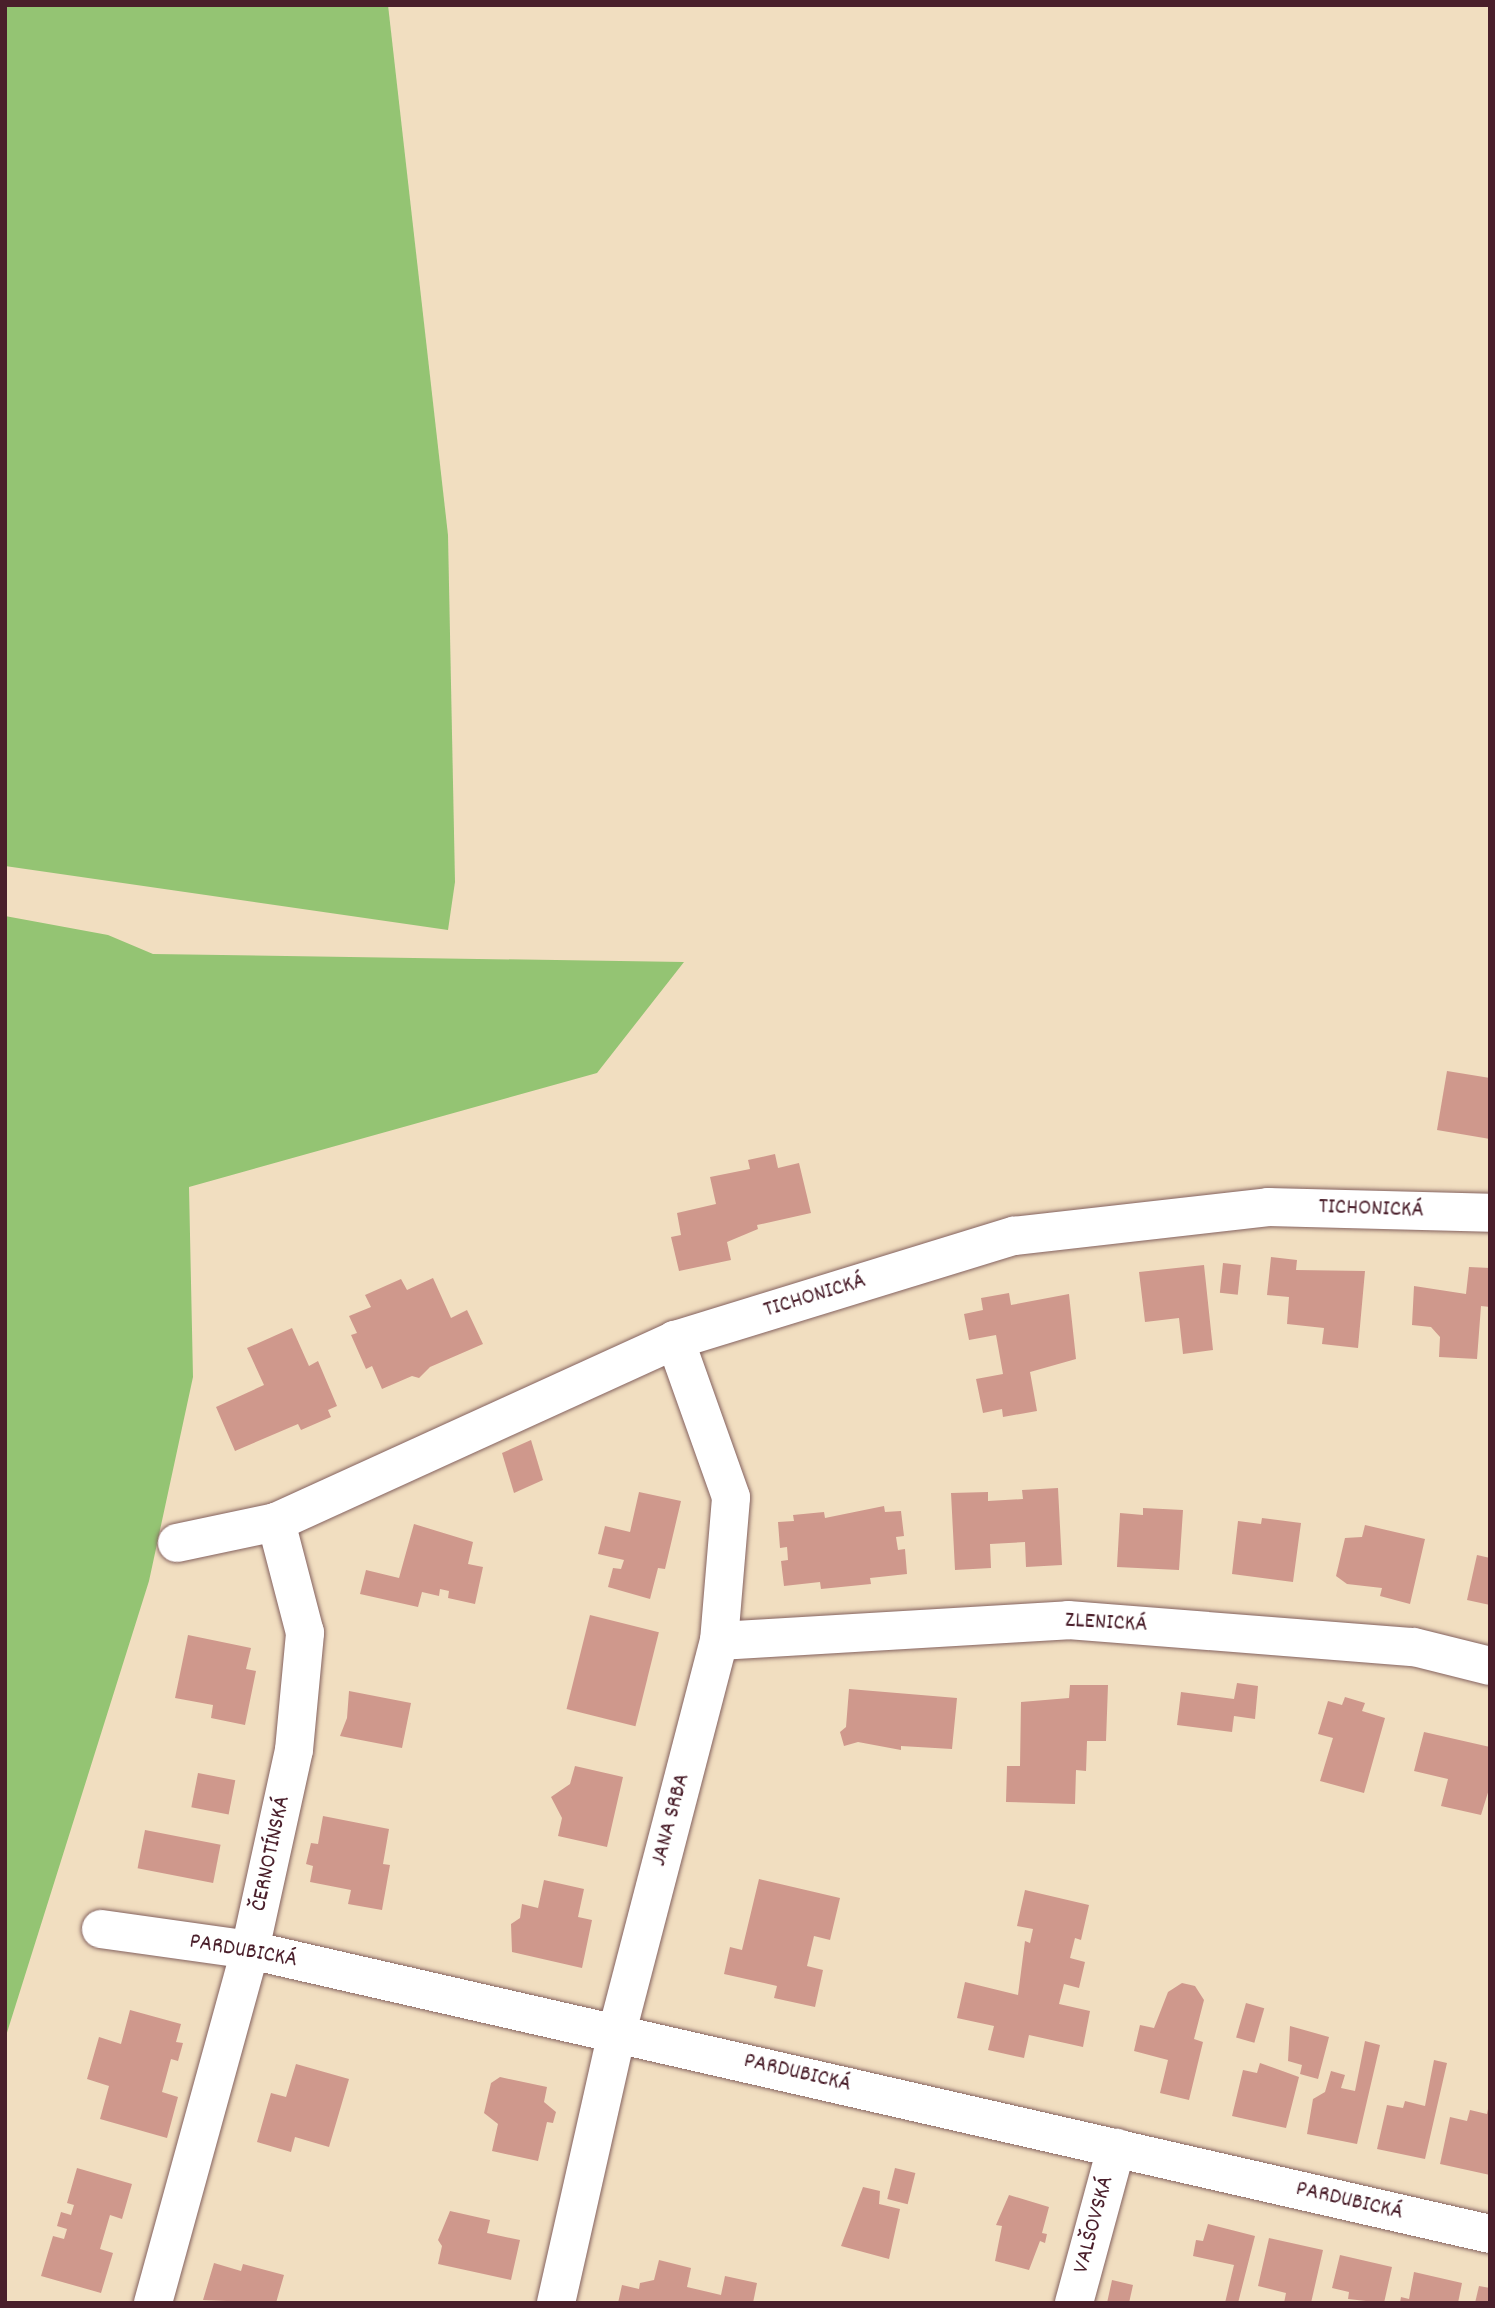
<!DOCTYPE html>
<html>
<head>
<meta charset="utf-8">
<style>
  body { margin:0 }
  #map { position:relative; width:1495px; height:2308px; overflow:hidden; background:#f1dec0; font-family:Dekko,sans-serif }
  div>[style] { position:absolute }
  [style*='--x'] { left:calc(var(--x)*1px); top:calc(var(--y)*1px); width:calc(var(--w)*1px); rotate:calc(var(--a)*1deg) }
  .green>* { inset:0; background:#94c473 }
  .building>* { inset:0; background:#cf988c; transform-origin:0 0 }
  .roads { filter:drop-shadow(0 0 2px #84625f) drop-shadow(0 0 2px #84625f) }
  .minor>* { height:38px; margin:-19px; padding:0 19px; transform-origin:19px; border-radius:19px; background:#fff }
  span { translate:-50% -50%; white-space:nowrap; text-align:center; line-height:1.15; -webkit-text-stroke:7px #fff; paint-order:stroke }
  .street-label { font-size:23px; color:#4a1f2b }
  .frame { position:absolute; inset:0; border:7px solid #4a1f2b; pointer-events:none }
</style>
</head>
<body>
<div id="map">
  <div class="green">
    <div style="clip-path:polygon(5px 5px,388px 5px,448px 535px,455px 882px,448px 930px,5px 866px)"></div>
    <div style="clip-path:polygon(5px 916px,108px 935px,153px 954px,684px 962px,597px 1073px,189px 1187px,193px 1377px,149px 1581px,5px 2039px)"></div>
  </div>
  <div class="building">
    <div style="clip-path:polygon(1447px 1071px,1490px 1078px,1490px 1139px,1437px 1130px)"></div>
    <div style="clip-path:polygon(775px 1154px,778px 1168px,799px 1163px,811px 1213px,757px 1225px,758px 1229px,727px 1242px,731px 1260px,679px 1271px,671px 1237px,681px 1235px,677px 1213px,716px 1204px,710px 1177px,750px 1169px,748px 1160px)"></div>
    <div style="clip-path:polygon(1271px 1257px,1297px 1260px,1296px 1270px,1365px 1271px,1358px 1348px,1322px 1344px,1324px 1328px,1287px 1324px,1289px 1297px,1267px 1295px)"></div>
    <div style="left:1223px;top:1263px;width:18px;height:30px;rotate:6deg"></div>
    <div style="clip-path:polygon(1204px 1265px,1213px 1350px,1183px 1354px,1179px 1318px,1145px 1322px,1139px 1272px)"></div>
    <div style="clip-path:polygon(1469px 1267px,1490px 1268px,1490px 1307px,1481px 1306px,1477px 1359px,1439px 1357px,1440px 1337px,1431px 1327px,1412px 1325px,1414px 1286px,1466px 1294px)"></div>
    <div style="clip-path:polygon(433px 1278px,451px 1318px,467px 1310px,483px 1344px,430px 1367px,419px 1378px,412px 1376px,382px 1389px,372px 1366px,366px 1369px,351px 1335px,357px 1333px,349px 1316px,371px 1307px,365px 1295px,401px 1279px,407px 1290px)"></div>
    <div style="clip-path:polygon(1009px 1293px,1011px 1305px,1069px 1294px,1076px 1359px,1030px 1372px,1037px 1411px,1003px 1417px,1002px 1409px,983px 1413px,976px 1379px,1003px 1374px,996px 1335px,969px 1340px,964px 1314px,983px 1310px,981px 1298px)"></div>
    <div style="clip-path:polygon(292px 1328px,309px 1366px,318px 1361px,337px 1406px,328px 1410px,331px 1417px,301px 1430px,298px 1424px,235px 1451px,216px 1407px,264px 1385px,247px 1348px)"></div>
    <div style="clip-path:polygon(531px 1440px,543px 1480px,514px 1493px,502px 1453px)"></div>
    <div style="clip-path:polygon(1058px 1488px,1062px 1565px,1026px 1567px,1025px 1542px,990px 1544px,991px 1568px,955px 1570px,951px 1493px,988px 1492px,988px 1501px,1023px 1499px,1022px 1490px)"></div>
    <div style="clip-path:polygon(639px 1492px,681px 1501px,665px 1569px,658px 1568px,650px 1599px,608px 1587px,613px 1568px,621px 1569px,624px 1560px,598px 1554px,605px 1526px,630px 1532px)"></div>
    <div style="clip-path:polygon(884px 1506px,885px 1512px,901px 1511px,904px 1536px,896px 1537px,898px 1550px,905px 1549px,907px 1574px,870px 1578px,871px 1584px,821px 1589px,820px 1582px,784px 1586px,781px 1561px,788px 1560px,787px 1547px,780px 1548px,778px 1522px,794px 1521px,793px 1515px,824px 1512px,825px 1518px)"></div>
    <div style="clip-path:polygon(1143px 1508px,1183px 1510px,1179px 1570px,1117px 1567px,1120px 1513px,1143px 1515px)"></div>
    <div style="clip-path:polygon(1262px 1518px,1301px 1523px,1293px 1582px,1232px 1574px,1238px 1521px,1261px 1524px)"></div>
    <div style="clip-path:polygon(414px 1524px,473px 1542px,468px 1564px,483px 1567px,475px 1604px,448px 1598px,449px 1591px,440px 1589px,439px 1596px,422px 1592px,418px 1607px,360px 1594px,366px 1570px,399px 1578px)"></div>
    <div style="clip-path:polygon(1365px 1525px,1425px 1539px,1410px 1604px,1380px 1596px,1382px 1588px,1347px 1584px,1336px 1576px,1345px 1538px,1362px 1537px)"></div>
    <div style="clip-path:polygon(1477px 1555px,1490px 1558px,1490px 1605px,1467px 1600px)"></div>
    <div style="left:590px;top:1615px;width:71px;height:97px;rotate:14deg"></div>
    <div style="clip-path:polygon(188px 1635px,251px 1648px,246px 1669px,256px 1671px,245px 1725px,211px 1718px,213px 1705px,175px 1698px)"></div>
    <div style="clip-path:polygon(1237px 1683px,1258px 1686px,1255px 1719px,1234px 1716px,1232px 1732px,1177px 1725px,1181px 1692px,1234px 1699px)"></div>
    <div style="clip-path:polygon(1070px 1685px,1108px 1685px,1106px 1741px,1087px 1741px,1086px 1771px,1076px 1770px,1075px 1804px,1006px 1802px,1007px 1766px,1020px 1766px,1021px 1702px,1069px 1698px)"></div>
    <div style="clip-path:polygon(849px 1689px,957px 1698px,952px 1749px,901px 1746px,901px 1750px,858px 1742px,844px 1746px,840px 1732px,846px 1727px)"></div>
    <div style="clip-path:polygon(349px 1691px,411px 1703px,402px 1748px,340px 1736px,347px 1718px)"></div>
    <div style="clip-path:polygon(1345px 1697px,1365px 1703px,1362px 1711px,1385px 1718px,1364px 1793px,1320px 1781px,1333px 1738px,1318px 1734px,1328px 1701px,1342px 1705px)"></div>
    <div style="clip-path:polygon(1424px 1732px,1490px 1747px,1490px 1786px,1481px 1815px,1441px 1806px,1448px 1779px,1414px 1771px)"></div>
    <div style="clip-path:polygon(575px 1766px,623px 1777px,607px 1847px,558px 1836px,562px 1818px,551px 1797px,570px 1784px)"></div>
    <div style="left:198px;top:1773px;width:38px;height:35px;rotate:11deg"></div>
    <div style="clip-path:polygon(323px 1816px,389px 1829px,383px 1864px,390px 1865px,382px 1910px,348px 1904px,351px 1890px,310px 1882px,313px 1866px,306px 1864px,311px 1843px,318px 1844px)"></div>
    <div style="left:145px;top:1830px;width:77px;height:39px;rotate:11deg"></div>
    <div style="clip-path:polygon(759px 1879px,840px 1898px,830px 1940px,814px 1936px,807px 1966px,823px 1970px,815px 2007px,774px 1998px,777px 1986px,724px 1974px,730px 1947px,742px 1950px)"></div>
    <div style="clip-path:polygon(544px 1880px,584px 1889px,578px 1917px,592px 1920px,582px 1968px,512px 1952px,511px 1924px,520px 1918px,522px 1904px,538px 1908px)"></div>
    <div style="clip-path:polygon(1025px 1890px,1089px 1905px,1081px 1940px,1075px 1938px,1070px 1958px,1085px 1962px,1079px 1988px,1064px 1984px,1059px 2004px,1090px 2011px,1083px 2047px,1029px 2035px,1024px 2058px,988px 2050px,994px 2026px,957px 2018px,965px 1982px,1018px 1995px,1025px 1941px,1030px 1943px,1033px 1929px,1017px 1926px)"></div>
    <div style="clip-path:polygon(1182px 1983px,1195px 1986px,1204px 2000px,1194px 2039px,1203px 2042px,1189px 2100px,1160px 2093px,1168px 2060px,1134px 2051px,1140px 2025px,1154px 2028px,1168px 1992px)"></div>
    <div style="left:1246px;top:2003px;width:19px;height:36px;rotate:16deg"></div>
    <div style="clip-path:polygon(130px 2010px,181px 2024px,176px 2042px,183px 2043px,178px 2061px,171px 2059px,162px 2092px,178px 2097px,167px 2138px,100px 2119px,109px 2086px,87px 2079px,99px 2037px,121px 2044px)"></div>
    <div style="clip-path:polygon(1290px 2026px,1329px 2037px,1318px 2079px,1300px 2074px,1302px 2065px,1288px 2061px)"></div>
    <div style="clip-path:polygon(1365px 2041px,1380px 2045px,1357px 2144px,1307px 2134px,1313px 2099px,1325px 2092px,1331px 2071px,1345px 2075px,1341px 2088px,1355px 2091px)"></div>
    <div style="clip-path:polygon(1434px 2060px,1447px 2063px,1425px 2159px,1377px 2149px,1387px 2105px,1403px 2108px,1405px 2101px,1425px 2106px)"></div>
    <div style="clip-path:polygon(1260px 2063px,1299px 2077px,1286px 2128px,1232px 2116px,1243px 2070px,1257px 2073px)"></div>
    <div style="clip-path:polygon(296px 2064px,349px 2079px,329px 2147px,295px 2137px,291px 2152px,257px 2142px,271px 2093px,286px 2097px)"></div>
    <div style="clip-path:polygon(500px 2077px,547px 2087px,544px 2102px,556px 2112px,553px 2123px,547px 2122px,538px 2161px,492px 2151px,498px 2124px,484px 2113px,491px 2083px)"></div>
    <div style="clip-path:polygon(1489px 2104px,1490px 2175px,1440px 2164px,1450px 2117px,1467px 2121px,1470px 2110px,1487px 2114px)"></div>
    <div style="clip-path:polygon(77px 2168px,132px 2184px,122px 2219px,110px 2215px,100px 2249px,113px 2253px,101px 2293px,41px 2276px,53px 2236px,64px 2239px,67px 2229px,57px 2226px,61px 2212px,71px 2215px,74px 2205px,67px 2203px)"></div>
    <div style="left:895px;top:2168px;width:21px;height:32px;rotate:14deg"></div>
    <div style="clip-path:polygon(863px 2187px,880px 2191px,879px 2204px,900px 2209px,889px 2259px,841px 2246px)"></div>
    <div style="clip-path:polygon(1009px 2195px,1049px 2207px,1042px 2233px,1047px 2234px,1045px 2243px,1040px 2241px,1029px 2270px,995px 2261px,1002px 2226px,996px 2225px)"></div>
    <div style="clip-path:polygon(450px 2211px,490px 2220px,487px 2233px,520px 2240px,511px 2280px,438px 2264px,442px 2246px,438px 2240px)"></div>
    <div style="clip-path:polygon(1208px 2224px,1255px 2236px,1238px 2303px,1225px 2303px,1234px 2265px,1193px 2256px,1196px 2240px,1203px 2241px)"></div>
    <div style="clip-path:polygon(1269px 2238px,1323px 2250px,1311px 2303px,1284px 2303px,1286px 2293px,1258px 2286px)"></div>
    <div style="clip-path:polygon(1340px 2255px,1392px 2267px,1384px 2303px,1348px 2299px,1349px 2292px,1332px 2288px)"></div>
    <div style="clip-path:polygon(659px 2260px,691px 2268px,687px 2287px,721px 2295px,725px 2276px,757px 2283px,753px 2303px,618px 2303px,622px 2285px,639px 2289px,640px 2283px,654px 2280px)"></div>
    <div style="clip-path:polygon(214px 2263px,241px 2271px,243px 2264px,284px 2275px,276px 2303px,203px 2300px)"></div>
    <div style="clip-path:polygon(1414px 2272px,1462px 2283px,1458px 2303px,1400px 2303px,1401px 2297px,1409px 2299px)"></div>
    <div style="clip-path:polygon(1112px 2280px,1133px 2285px,1129px 2303px,1107px 2303px)"></div>
    <div style="clip-path:polygon(1479px 2286px,1490px 2288px,1490px 2303px,1475px 2303px)"></div>
  </div>
  <div class="roads">
    <div class="minor">
      <div style="--x:177;--y:1543;--w:101;--a:-12"></div>
      <div style="--x:276;--y:1522;--w:439;--a:-24.5"></div>
      <div style="--x:675;--y:1340;--w:355;--a:-17.1"></div>
      <div style="--x:1014;--y:1236;--w:256;--a:-6.5"></div>
      <div style="--x:1268;--y:1207;--w:222;--a:1.5"></div>
      <div style="--x:719;--y:1641;--w:350;--a:-3.4"></div>
      <div style="--x:1068;--y:1620;--w:347;--a:4.5"></div>
      <div style="--x:1414;--y:1647;--w:78;--a:14"></div>
      <div style="--x:101;--y:1929;--w:150;--a:8"></div>
      <div style="--x:250;--y:1950;--w:1272;--a:12.9"></div>
      <div style="--x:153;--y:2303;--w:366;--a:-74.6"></div>
      <div style="--x:250;--y:1950;--w:205;--a:-77.6"></div>
      <div style="--x:294;--y:1750;--w:118;--a:-84.6"></div>
      <div style="--x:305;--y:1633;--w:115;--a:-104.6"></div>
      <div style="--x:556;--y:2303;--w:278;--a:-77.3"></div>
      <div style="--x:617;--y:2032;--w:404;--a:-75.4"></div>
      <div style="--x:719;--y:1641;--w:144;--a:-85.2"></div>
      <div style="--x:731;--y:1497;--w:167;--a:-109.6"></div>
      <div style="--x:1074;--y:2303;--w:161;--a:-74.8"></div>
    </div>
  </div>
  <div class="street-label">
    <span style="left:1371px;top:1210px;rotate:2deg">TICHONICKÁ</span>
    <span style="left:815px;top:1297px;rotate:-17deg">TICHONICKÁ</span>
    <span style="left:1106px;top:1624px;rotate:3deg">ZLENICKÁ</span>
    <span style="left:672px;top:1820px;rotate:-75deg">JANA SRBA</span>
    <span style="left:272px;top:1854px;rotate:-78deg">ČERNOTÍNSKÁ</span>
    <span style="left:243px;top:1952px;rotate:10deg">PARDUBICKÁ</span>
    <span style="left:797px;top:2074px;rotate:13deg">PARDUBICKÁ</span>
    <span style="left:1349px;top:2202px;rotate:13deg">PARDUBICKÁ</span>
    <span style="left:1095px;top:2225px;rotate:-75deg">VALŠOVSKÁ</span>
  </div>
  <div class="frame"></div>
</div>
</body>
</html>
